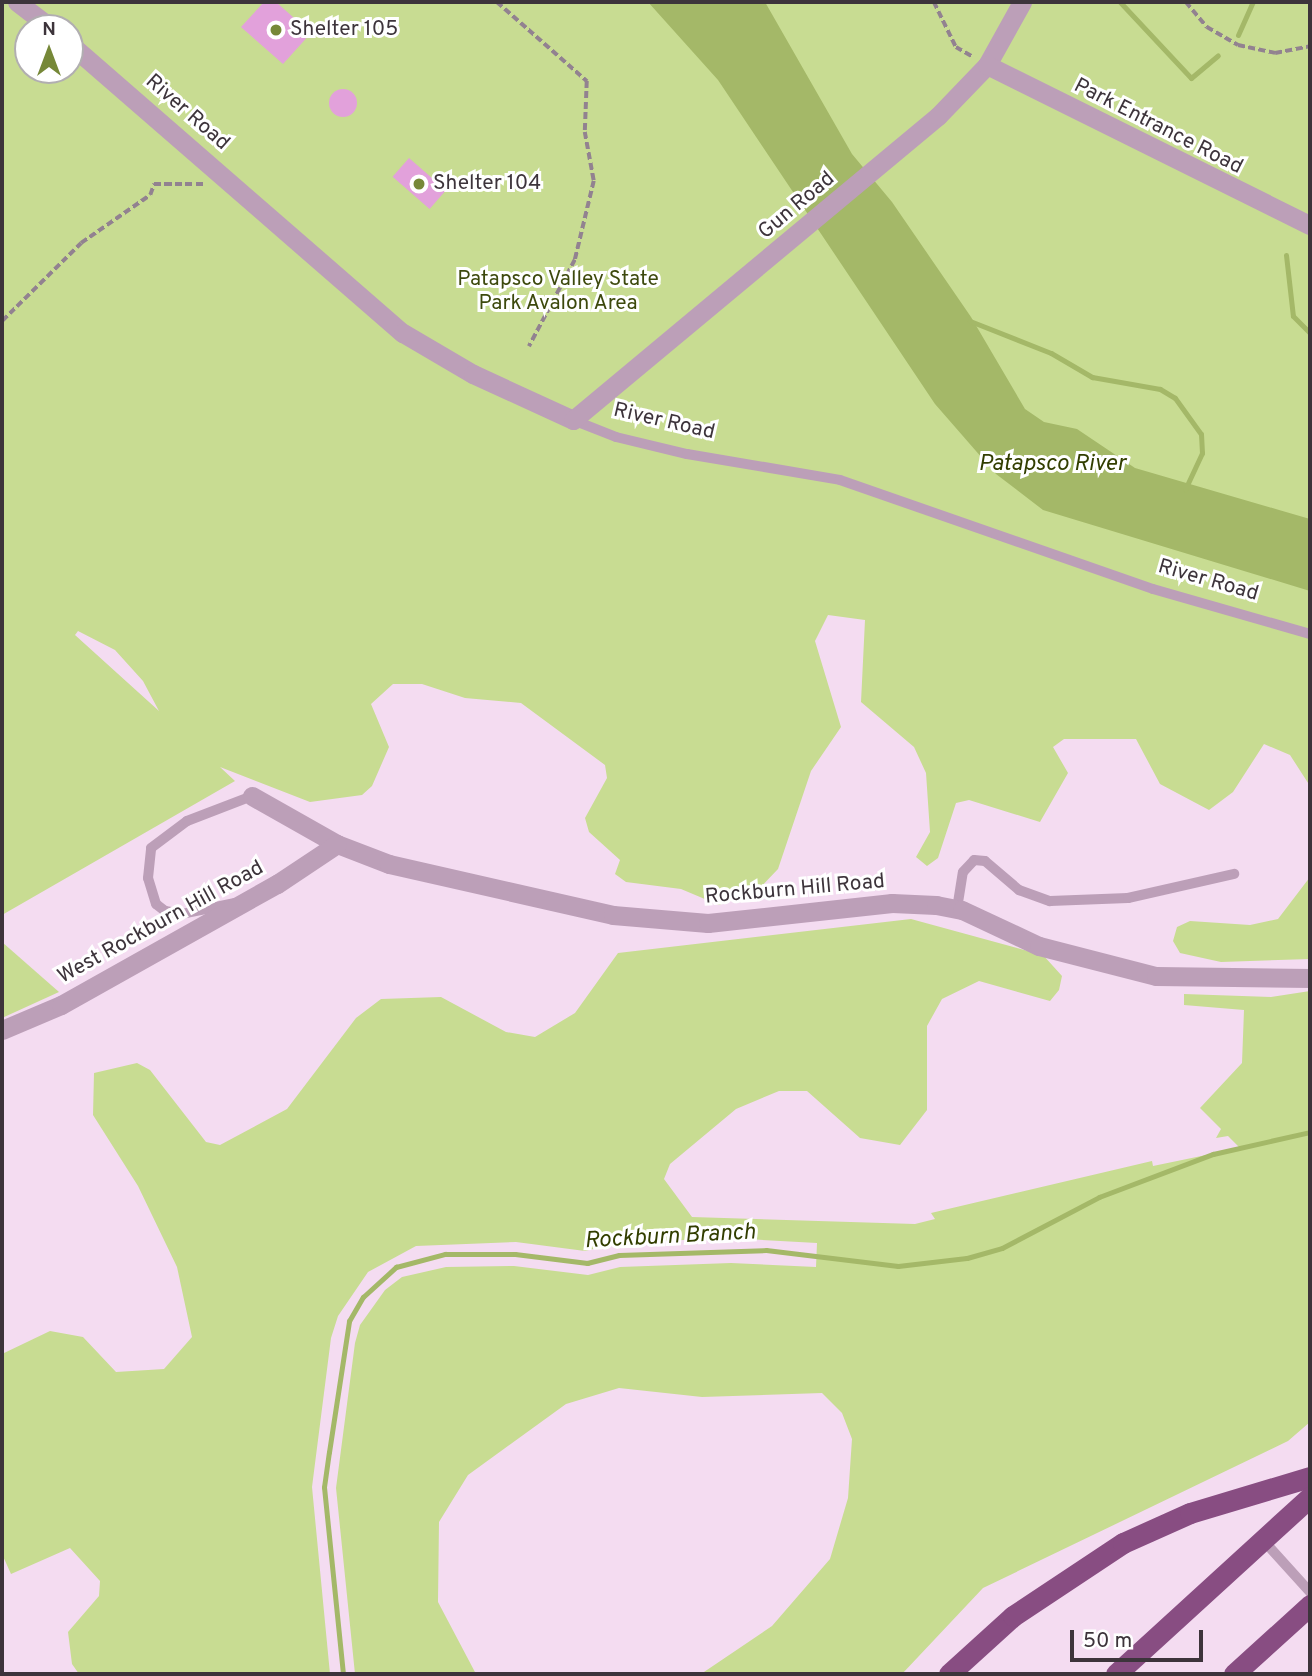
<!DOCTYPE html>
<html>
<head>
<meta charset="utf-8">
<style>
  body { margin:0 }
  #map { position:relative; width:1312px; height:1676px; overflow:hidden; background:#f4dcf1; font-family:Overpass,sans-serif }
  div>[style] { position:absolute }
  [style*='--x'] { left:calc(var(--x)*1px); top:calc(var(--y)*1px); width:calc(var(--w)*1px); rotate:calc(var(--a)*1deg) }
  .green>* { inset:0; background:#c8dc92 }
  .water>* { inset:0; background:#a4b868 }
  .stream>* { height:5px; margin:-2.5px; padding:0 2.5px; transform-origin:2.5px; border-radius:2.5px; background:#a4b868 }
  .building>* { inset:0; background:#e2a1db; transform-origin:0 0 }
  .round { border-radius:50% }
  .path>* { height:3.5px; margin-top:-1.75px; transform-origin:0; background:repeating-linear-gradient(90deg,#928290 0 7px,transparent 0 10.5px) }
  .service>* { height:10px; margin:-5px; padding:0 5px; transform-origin:5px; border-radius:5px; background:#bc9fb8 }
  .minor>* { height:19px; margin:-9.5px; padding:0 9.5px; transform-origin:9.5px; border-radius:9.5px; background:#bc9fb8 }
  .motorway>* { height:21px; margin:-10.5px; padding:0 10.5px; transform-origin:10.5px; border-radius:10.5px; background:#884d82 }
  .dots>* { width:19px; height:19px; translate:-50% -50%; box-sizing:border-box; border:4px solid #fff; border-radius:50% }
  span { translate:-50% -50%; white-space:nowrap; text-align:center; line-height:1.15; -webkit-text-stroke:6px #fff; paint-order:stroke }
  .poi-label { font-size:21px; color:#3d343b }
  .left { translate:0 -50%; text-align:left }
  .street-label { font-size:21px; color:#3d343b }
  .park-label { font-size:21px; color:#3d490d }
  .water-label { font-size:23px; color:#323e00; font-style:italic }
  .frame { position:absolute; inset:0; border:4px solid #3d343b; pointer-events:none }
  .north { position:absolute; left:14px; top:14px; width:70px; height:70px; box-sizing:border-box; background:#fff; border:2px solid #b1aeb1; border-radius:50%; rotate:0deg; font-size:19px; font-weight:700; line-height:28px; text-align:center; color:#3d343b }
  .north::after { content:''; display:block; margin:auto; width:24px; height:32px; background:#768838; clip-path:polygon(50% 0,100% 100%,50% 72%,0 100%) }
  .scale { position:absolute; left:1070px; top:1630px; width:133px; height:32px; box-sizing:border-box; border:4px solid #3d343b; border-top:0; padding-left:9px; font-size:21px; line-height:24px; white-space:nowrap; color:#3d343b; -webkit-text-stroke:5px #fff; paint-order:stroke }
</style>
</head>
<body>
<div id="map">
  <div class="green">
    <div style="clip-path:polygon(evenodd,2px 2px,1310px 2px,1310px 786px,1290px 755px,1264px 744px,1233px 792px,1209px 810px,1160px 784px,1136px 739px,1064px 739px,1053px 747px,1068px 773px,1040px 822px,969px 800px,956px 803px,938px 858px,927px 866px,916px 857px,930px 832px,926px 773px,914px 747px,861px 702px,865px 620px,828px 615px,815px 641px,841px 727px,811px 771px,778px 869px,759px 889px,719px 905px,681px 889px,626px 882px,615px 874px,620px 860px,589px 832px,585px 818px,607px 778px,605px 765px,521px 703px,465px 698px,422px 684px,393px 684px,371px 704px,389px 747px,372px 786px,362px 795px,310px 802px,220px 767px,235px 781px,2px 915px,2px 2px,28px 28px,70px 28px,70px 70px,28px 70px,28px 28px,2px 2px,78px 631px,115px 650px,143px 681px,159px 711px,75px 635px,78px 631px)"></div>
    <div style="clip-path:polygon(1310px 877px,1310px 959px,1221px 962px,1180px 953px,1173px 941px,1177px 927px,1190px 921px,1250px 925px,1278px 919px)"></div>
    <div style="clip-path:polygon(911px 919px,1043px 955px,1062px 976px,1059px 990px,1050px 1001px,979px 981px,942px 999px,927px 1026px,927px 1110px,900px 1145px,860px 1138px,807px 1091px,779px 1091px,736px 1109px,670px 1164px,664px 1179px,692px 1217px,915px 1224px,935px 1219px,931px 1213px,1152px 1161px,1153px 1166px,1240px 1148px,1228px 1136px,1216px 1138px,1221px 1129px,1200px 1108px,1242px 1063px,1244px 1010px,1184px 1005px,1184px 994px,1271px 997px,1310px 991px,1310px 1422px,1288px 1441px,983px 1588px,902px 1674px,701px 1674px,772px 1626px,830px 1559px,848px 1498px,852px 1439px,842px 1413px,822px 1393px,702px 1397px,619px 1388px,566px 1404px,468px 1475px,439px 1522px,438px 1602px,476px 1674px,355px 1674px,336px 1488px,355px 1343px,360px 1325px,385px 1290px,402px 1277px,446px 1267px,514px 1266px,588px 1275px,620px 1267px,731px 1263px,816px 1267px,817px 1243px,729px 1238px,617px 1243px,585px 1251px,516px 1242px,416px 1246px,368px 1272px,338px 1316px,331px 1338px,312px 1487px,330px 1674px,79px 1674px,72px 1664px,68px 1632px,99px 1596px,100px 1581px,70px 1548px,11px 1574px,2px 1554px,2px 1354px,50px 1331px,83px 1337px,116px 1372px,164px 1369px,192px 1337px,177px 1267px,138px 1186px,93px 1115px,94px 1073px,137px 1063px,150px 1070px,206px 1142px,220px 1145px,287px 1109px,356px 1018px,381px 999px,441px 997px,506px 1032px,535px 1037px,575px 1013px,618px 953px)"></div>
    <div style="clip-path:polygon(2px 942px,59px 992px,2px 1018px)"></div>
  </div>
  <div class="water">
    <div style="clip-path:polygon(648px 2px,765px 2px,852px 154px,892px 202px,971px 317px,1025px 409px,1044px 422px,1077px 429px,1135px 468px,1310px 519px,1310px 591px,1043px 510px,996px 474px,935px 404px,718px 80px)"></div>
  </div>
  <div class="stream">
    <div style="--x:1120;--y:2;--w:104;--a:46.9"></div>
    <div style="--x:1191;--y:78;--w:35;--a:-40"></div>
    <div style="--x:1238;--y:35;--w:36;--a:-66"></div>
    <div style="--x:1286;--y:255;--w:61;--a:83.5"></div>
    <div style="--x:1293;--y:316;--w:24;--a:45"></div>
    <div style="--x:970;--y:321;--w:87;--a:21.6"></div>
    <div style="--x:1051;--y:353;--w:48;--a:30.3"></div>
    <div style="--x:1092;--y:377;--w:69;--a:10"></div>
    <div style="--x:1160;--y:389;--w:17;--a:31"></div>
    <div style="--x:1175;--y:398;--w:44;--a:54.2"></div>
    <div style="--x:1201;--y:434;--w:19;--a:87"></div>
    <div style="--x:1202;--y:453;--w:40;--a:115"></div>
    <div style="--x:343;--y:1674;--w:188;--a:-95.8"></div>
    <div style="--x:324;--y:1487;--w:35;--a:-82"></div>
    <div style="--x:329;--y:1452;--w:133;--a:-81.3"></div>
    <div style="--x:349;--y:1321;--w:28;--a:-60"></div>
    <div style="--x:363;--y:1297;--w:45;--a:-42.3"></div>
    <div style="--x:396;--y:1267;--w:51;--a:-14.9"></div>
    <div style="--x:445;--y:1254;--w:70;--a:0"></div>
    <div style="--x:515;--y:1254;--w:73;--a:7.1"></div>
    <div style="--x:587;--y:1263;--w:33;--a:-14"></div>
    <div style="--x:619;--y:1255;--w:147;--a:-1.9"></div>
    <div style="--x:766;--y:1250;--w:133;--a:6.9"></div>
    <div style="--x:898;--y:1266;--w:69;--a:-6.6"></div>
    <div style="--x:967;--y:1258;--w:36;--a:-16"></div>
    <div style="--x:1002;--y:1248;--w:110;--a:-27.7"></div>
    <div style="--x:1099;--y:1197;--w:122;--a:-20.7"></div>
    <div style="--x:1213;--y:1154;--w:99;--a:-12.8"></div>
  </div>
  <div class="building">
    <div style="clip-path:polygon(264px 2px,276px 2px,311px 33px,283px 64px,241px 27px)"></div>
    <div class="round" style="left:329px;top:89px;width:28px;height:28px"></div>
    <div style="left:409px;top:158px;width:49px;height:25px;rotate:41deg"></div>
  </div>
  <div class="path">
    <div style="--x:497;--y:2;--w:120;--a:41.3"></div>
    <div style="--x:587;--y:81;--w:51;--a:92.2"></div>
    <div style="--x:585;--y:132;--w:50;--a:79.6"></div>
    <div style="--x:594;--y:181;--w:81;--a:103.5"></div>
    <div style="--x:575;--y:260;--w:98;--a:117.9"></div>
    <div style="--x:934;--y:2;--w:50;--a:63.9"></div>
    <div style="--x:956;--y:47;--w:20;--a:30"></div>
    <div style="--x:1186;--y:2;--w:33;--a:50"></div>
    <div style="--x:1207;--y:27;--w:36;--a:30"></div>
    <div style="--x:1238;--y:45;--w:38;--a:12"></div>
    <div style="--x:1275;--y:53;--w:36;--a:-11"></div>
    <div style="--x:2;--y:321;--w:111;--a:-44.6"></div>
    <div style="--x:81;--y:243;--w:84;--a:-34.8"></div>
    <div style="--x:150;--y:195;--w:12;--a:-70"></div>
    <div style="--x:154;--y:184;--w:51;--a:0"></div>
  </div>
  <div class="service">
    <div style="--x:573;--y:420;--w:46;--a:21.6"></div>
    <div style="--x:616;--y:437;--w:73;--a:13.5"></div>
    <div style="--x:687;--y:454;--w:155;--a:9.6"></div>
    <div style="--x:840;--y:480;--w:331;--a:19.2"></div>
    <div style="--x:1153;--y:589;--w:163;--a:16"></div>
    <div style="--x:235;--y:903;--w:54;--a:168.3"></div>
    <div style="--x:182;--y:914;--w:17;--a:-170"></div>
    <div style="--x:165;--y:911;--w:11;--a:-142"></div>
    <div style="--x:156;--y:904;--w:27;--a:-107"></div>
    <div style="--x:148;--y:878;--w:30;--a:-84"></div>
    <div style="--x:151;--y:848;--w:45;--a:-36.9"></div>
    <div style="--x:187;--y:821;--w:70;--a:-21"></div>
    <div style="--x:957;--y:909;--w:37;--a:-81"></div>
    <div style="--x:963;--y:872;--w:16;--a:-47"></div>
    <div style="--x:974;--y:860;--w:11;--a:5"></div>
    <div style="--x:985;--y:861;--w:45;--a:40.5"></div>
    <div style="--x:1019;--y:890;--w:33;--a:20"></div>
    <div style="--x:1050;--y:901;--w:78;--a:-2.2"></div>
    <div style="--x:1128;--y:898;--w:109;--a:-12.8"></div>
    <div style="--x:1263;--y:1540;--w:70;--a:47.9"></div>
  </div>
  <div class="minor">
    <div style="--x:17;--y:2;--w:43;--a:37.4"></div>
    <div style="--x:70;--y:44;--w:441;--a:41"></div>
    <div style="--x:403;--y:333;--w:81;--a:30.4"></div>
    <div style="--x:473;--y:374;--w:110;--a:24.7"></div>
    <div style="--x:573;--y:420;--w:475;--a:-39.8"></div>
    <div style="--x:938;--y:116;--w:71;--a:-46.1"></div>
    <div style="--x:987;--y:65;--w:72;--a:-60.9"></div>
    <div style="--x:987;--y:65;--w:360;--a:26.4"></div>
    <div style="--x:252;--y:796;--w:98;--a:29.5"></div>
    <div style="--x:337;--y:844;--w:56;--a:21"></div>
    <div style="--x:389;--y:864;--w:230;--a:12.8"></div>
    <div style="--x:613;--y:915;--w:95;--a:4.8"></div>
    <div style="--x:708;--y:923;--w:185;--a:-6.2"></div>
    <div style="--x:892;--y:903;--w:44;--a:2.6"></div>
    <div style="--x:936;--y:905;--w:26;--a:11"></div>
    <div style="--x:962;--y:910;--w:85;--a:25.1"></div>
    <div style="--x:1039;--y:946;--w:121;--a:14.4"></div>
    <div style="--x:1156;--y:976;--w:154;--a:0.7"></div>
    <div style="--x:2;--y:1030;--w:64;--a:-23"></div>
    <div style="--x:61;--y:1005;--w:248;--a:-29.3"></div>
    <div style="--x:277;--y:884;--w:72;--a:-33.7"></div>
  </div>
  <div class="motorway">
    <div style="--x:949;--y:1674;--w:86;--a:-42.2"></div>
    <div style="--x:1013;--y:1616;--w:132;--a:-33.6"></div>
    <div style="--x:1123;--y:1543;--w:73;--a:-24.1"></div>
    <div style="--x:1190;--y:1513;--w:125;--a:-16.7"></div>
    <div style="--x:1116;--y:1674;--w:263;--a:-42.4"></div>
    <div style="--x:1234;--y:1674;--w:103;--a:-42.2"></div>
  </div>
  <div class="dots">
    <div style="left:276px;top:30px;background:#768838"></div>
    <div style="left:419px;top:184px;background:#768838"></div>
  </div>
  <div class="poi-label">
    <span class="left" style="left:290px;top:30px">Shelter 105</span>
    <span class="left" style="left:433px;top:184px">Shelter 104</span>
  </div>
  <div class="street-label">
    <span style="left:187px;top:113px;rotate:41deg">River Road</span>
    <span style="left:1158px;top:127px;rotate:27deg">Park Entrance Road</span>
    <span style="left:797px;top:206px;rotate:-40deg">Gun Road</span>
    <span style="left:664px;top:422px;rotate:13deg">River Road</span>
    <span style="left:1208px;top:581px;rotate:16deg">River Road</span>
    <span style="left:795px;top:890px;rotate:-5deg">Rockburn Hill Road</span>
    <span style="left:161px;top:923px;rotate:-29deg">West Rockburn Hill Road</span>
  </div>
  <div class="park-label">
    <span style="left:558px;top:292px">Patapsco Valley State<br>Park Avalon Area</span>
  </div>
  <div class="water-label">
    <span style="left:1052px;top:465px">Patapsco River</span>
    <span style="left:670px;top:1238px;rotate:-3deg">Rockburn Branch</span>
  </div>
  <div class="frame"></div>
  <div class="north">N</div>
  <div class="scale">50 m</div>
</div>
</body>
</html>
